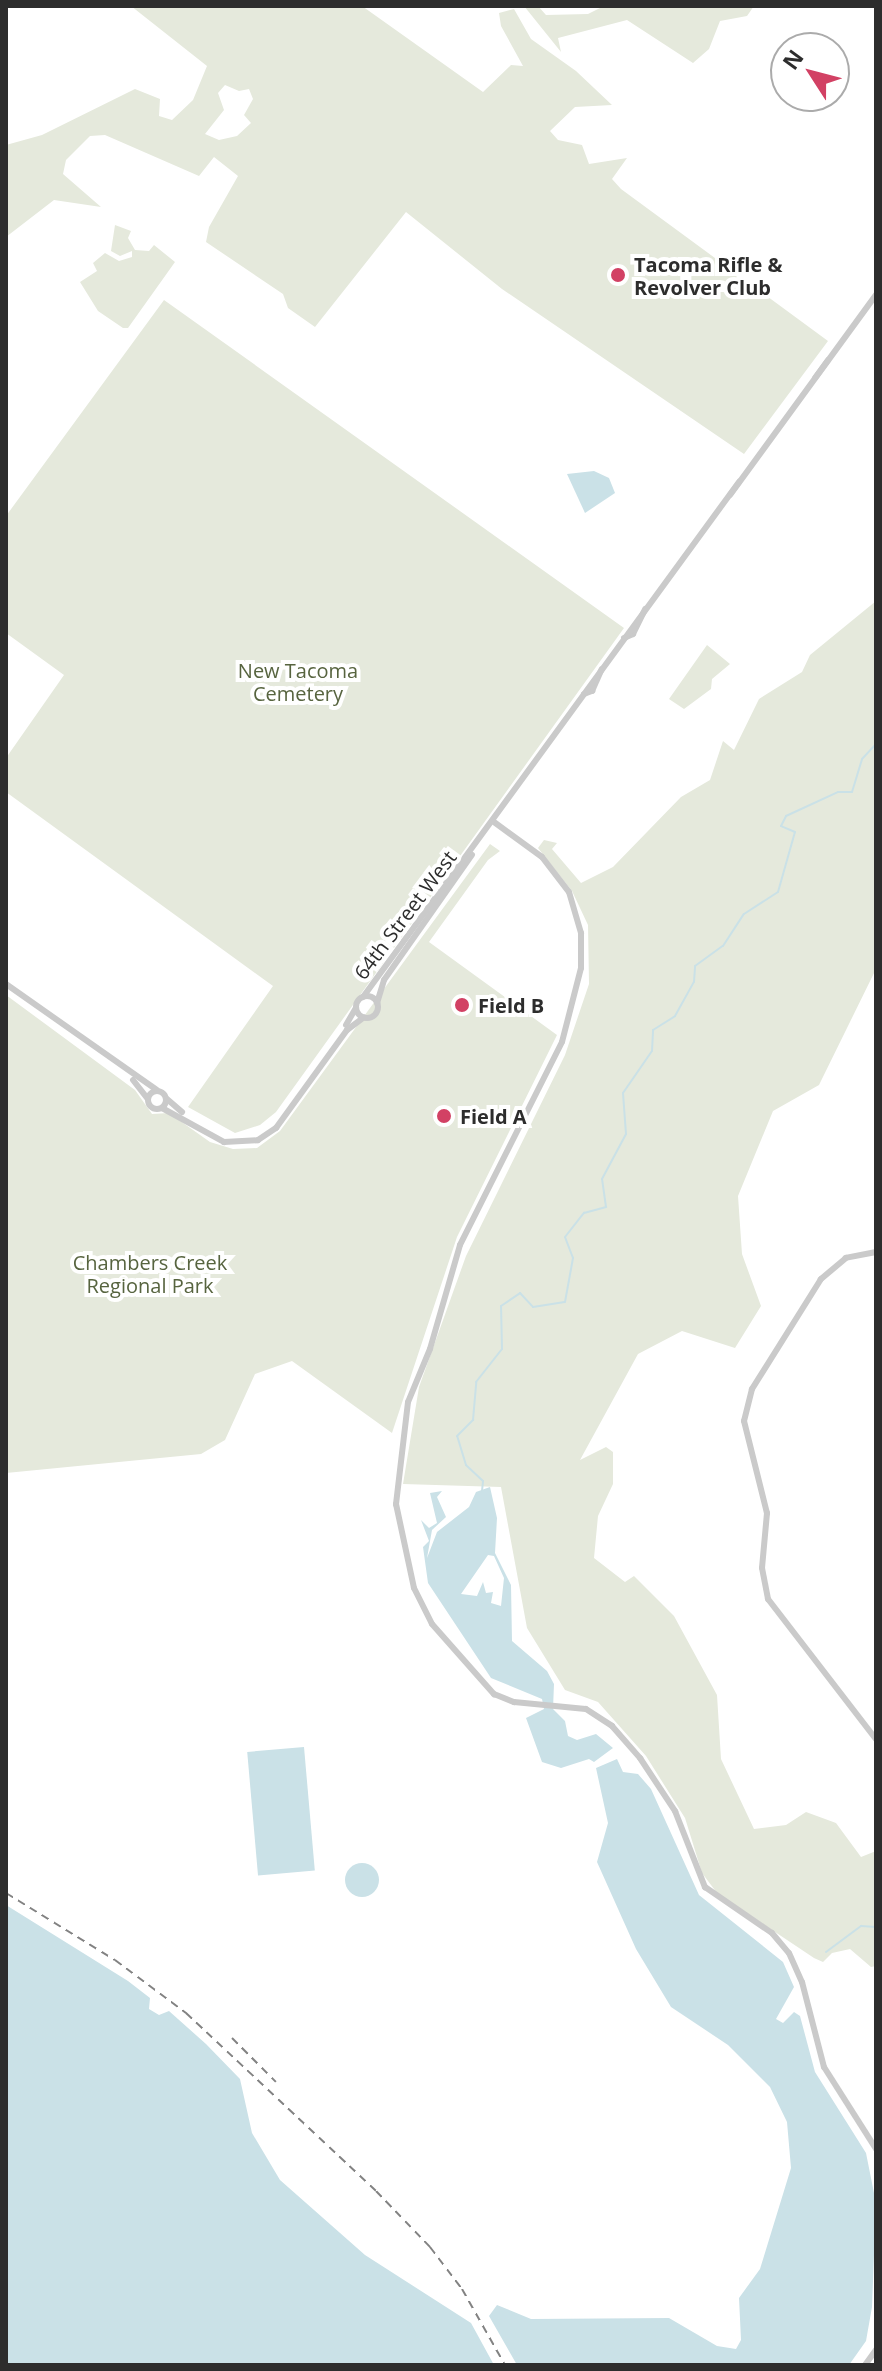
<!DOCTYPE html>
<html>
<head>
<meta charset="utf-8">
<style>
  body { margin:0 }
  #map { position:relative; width:882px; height:2371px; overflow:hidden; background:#fff; font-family:"Open Sans",sans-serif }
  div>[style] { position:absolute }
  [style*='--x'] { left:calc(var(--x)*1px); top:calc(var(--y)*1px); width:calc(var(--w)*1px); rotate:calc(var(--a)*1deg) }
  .green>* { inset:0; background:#e5e9dc }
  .water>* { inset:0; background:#cae1e7; transform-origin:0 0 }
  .round { border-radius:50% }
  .stream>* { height:2px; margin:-1px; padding:0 1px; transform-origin:1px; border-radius:1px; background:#cae1e7 }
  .tertiary>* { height:6px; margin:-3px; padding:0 3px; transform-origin:3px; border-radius:3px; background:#cacaca }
  .tertiary>.ring { margin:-3px; padding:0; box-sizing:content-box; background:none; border:6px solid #cacaca; border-radius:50% }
  .rail>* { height:2px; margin-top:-1px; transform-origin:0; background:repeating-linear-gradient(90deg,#828282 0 8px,transparent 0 14px) }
  .dots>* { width:22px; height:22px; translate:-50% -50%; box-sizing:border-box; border:4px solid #fff; border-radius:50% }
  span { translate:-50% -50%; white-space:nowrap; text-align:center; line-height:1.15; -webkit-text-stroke:8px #fff; paint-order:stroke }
  .poi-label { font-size:20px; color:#2d2d2d; font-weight:700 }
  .left { translate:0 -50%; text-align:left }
  .park-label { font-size:20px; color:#57643f }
  .street-label { font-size:20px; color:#2d2d2d }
  .frame { position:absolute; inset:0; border:8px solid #2d2d2d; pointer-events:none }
  .north { position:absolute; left:770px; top:32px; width:80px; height:80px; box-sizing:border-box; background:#fff; border:2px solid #ababab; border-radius:50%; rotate:306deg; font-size:22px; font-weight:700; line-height:32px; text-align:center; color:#2d2d2d }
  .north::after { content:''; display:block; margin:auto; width:28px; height:36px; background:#d24164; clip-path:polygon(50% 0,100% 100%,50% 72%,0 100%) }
</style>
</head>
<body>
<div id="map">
  <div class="green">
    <div style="clip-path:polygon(evenodd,131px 6px,362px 6px,483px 92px,511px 65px,523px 66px,501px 26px,499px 13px,514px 9px,531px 39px,576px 71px,612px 105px,575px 107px,550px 131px,558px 140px,582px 145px,589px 164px,627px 158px,612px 179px,621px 189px,828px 341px,744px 454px,502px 289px,406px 212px,315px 327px,288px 308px,283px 294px,206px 242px,209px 227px,238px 176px,214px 157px,199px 176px,105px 135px,90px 136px,66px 160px,63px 174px,101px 207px,54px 200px,6px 237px,6px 145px,42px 135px,135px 89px,160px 99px,159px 116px,172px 120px,193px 100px,207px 66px,131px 6px,225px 85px,239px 91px,249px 89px,253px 99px,244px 115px,251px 123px,237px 136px,219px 140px,205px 134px,224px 110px,218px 93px,225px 85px)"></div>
    <div style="clip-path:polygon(524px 6px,538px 6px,546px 15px,588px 14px,604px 6px,754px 6px,747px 16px,720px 21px,709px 49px,693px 63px,627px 20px,558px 38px,561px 52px)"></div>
    <div style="clip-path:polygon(115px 225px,131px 231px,128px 238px,135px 250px,149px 251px,154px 245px,175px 262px,128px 328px,123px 328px,98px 311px,80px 282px,97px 271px,93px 263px,105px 253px,119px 261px,132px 257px,132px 251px,120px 256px,111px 251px)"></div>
    <div style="clip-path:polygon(164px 300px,624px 628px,276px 1112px,260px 1125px,235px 1133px,188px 1107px,273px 986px,6px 792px,6px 758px,64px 675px,6px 633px,6px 516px)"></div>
    <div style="clip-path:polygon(876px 601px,876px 969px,819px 1085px,773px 1111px,738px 1196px,742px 1254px,761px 1306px,735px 1348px,682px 1331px,638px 1354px,580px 1460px,606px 1447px,613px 1452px,613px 1484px,598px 1516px,594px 1558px,625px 1582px,634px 1576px,674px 1616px,717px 1695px,721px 1759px,754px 1829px,786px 1825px,806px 1812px,836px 1823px,861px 1857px,876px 1851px,876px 1966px,871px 1967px,850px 1949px,832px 1953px,823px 1962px,814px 1958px,717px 1893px,702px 1873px,685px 1818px,646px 1756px,598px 1702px,565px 1690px,527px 1628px,501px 1487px,403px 1484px,419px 1387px,466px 1256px,565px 1055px,589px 984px,588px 925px,572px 891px,538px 848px,544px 840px,557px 843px,552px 849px,581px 883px,613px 867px,681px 797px,710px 780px,723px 741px,734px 750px,759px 699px,802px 672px,810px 655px)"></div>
    <div style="clip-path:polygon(707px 645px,730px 664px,712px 679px,711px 689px,684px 709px,669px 699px)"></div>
    <div style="clip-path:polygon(490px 844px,500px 851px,488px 860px,429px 942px,557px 1035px,457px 1237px,392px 1433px,292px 1361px,255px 1374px,225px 1440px,201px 1454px,6px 1473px,6px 995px,135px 1090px,152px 1114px,169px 1113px,210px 1142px,233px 1149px,257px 1148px,280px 1131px)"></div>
  </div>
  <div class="water">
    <div style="clip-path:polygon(594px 471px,609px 478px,615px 493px,585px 513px,567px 474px)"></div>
    <div style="clip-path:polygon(evenodd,490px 1487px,497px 1518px,495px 1553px,511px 1585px,512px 1641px,547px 1671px,554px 1684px,553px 1709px,565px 1721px,568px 1736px,577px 1740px,596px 1734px,613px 1748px,594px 1762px,589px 1759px,561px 1768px,542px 1762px,526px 1718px,544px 1709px,542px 1699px,491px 1678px,428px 1583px,423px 1547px,429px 1541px,421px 1520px,429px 1528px,437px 1523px,430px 1493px,442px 1491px,437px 1497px,446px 1517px,432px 1530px,427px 1558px,437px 1532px,469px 1507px,476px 1492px,490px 1487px,488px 1555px,494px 1556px,504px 1578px,501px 1606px,491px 1603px,493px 1592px,486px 1593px,483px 1582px,477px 1596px,461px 1594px,488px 1555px)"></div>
    <div style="left:304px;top:1747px;width:124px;height:57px;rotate:85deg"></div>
    <div style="clip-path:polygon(617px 1759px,623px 1772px,638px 1774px,651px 1789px,699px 1895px,783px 1962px,794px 1987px,776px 2019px,783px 2023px,794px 2012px,800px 2016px,815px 2072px,866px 2153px,876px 2203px,872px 2307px,866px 2341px,849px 2365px,517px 2365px,489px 2316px,497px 2305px,531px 2319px,669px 2318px,717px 2346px,736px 2349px,741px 2340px,739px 2298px,760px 2269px,791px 2168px,787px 2122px,770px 2087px,728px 2045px,671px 2007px,636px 1949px,597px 1862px,608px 1823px,596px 1768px)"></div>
    <div class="round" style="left:345px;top:1863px;width:34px;height:34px"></div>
    <div style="clip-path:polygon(6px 1905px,128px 1981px,150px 1998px,149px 2009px,159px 2015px,169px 2011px,206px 2044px,240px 2079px,252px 2133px,280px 2180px,365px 2255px,471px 2323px,494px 2365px,6px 2365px)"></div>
  </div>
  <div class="stream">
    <div style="--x:482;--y:1491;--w:10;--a:-84"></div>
    <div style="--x:483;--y:1481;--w:23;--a:-137"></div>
    <div style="--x:466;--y:1465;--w:30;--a:-107"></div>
    <div style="--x:457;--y:1436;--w:23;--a:-45"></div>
    <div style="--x:473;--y:1420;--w:38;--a:-85"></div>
    <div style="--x:476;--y:1382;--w:42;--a:-51.8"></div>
    <div style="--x:502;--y:1349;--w:43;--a:-91.3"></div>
    <div style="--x:501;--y:1306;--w:23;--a:-34"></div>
    <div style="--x:520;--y:1293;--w:19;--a:47"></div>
    <div style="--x:533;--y:1307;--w:32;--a:-9"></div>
    <div style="--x:565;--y:1302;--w:45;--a:-79.7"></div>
    <div style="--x:573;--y:1258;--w:22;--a:-111"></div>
    <div style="--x:565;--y:1237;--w:31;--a:-52"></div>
    <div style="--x:584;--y:1213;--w:23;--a:-15"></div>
    <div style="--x:606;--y:1207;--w:28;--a:-98"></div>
    <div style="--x:602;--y:1179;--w:51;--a:-61.9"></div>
    <div style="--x:626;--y:1134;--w:41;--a:-94.2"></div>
    <div style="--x:623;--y:1093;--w:51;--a:-55.4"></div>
    <div style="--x:652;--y:1051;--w:21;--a:-87"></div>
    <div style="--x:653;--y:1030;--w:26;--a:-32"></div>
    <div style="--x:675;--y:1016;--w:39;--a:-61"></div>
    <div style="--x:694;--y:982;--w:16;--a:-86"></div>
    <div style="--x:695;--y:966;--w:34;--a:-36"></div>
    <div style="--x:723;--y:946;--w:38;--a:-57"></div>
    <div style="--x:744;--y:914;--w:40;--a:-32.9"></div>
    <div style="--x:778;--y:892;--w:62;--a:-74.2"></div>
    <div style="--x:795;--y:832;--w:15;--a:-157"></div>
    <div style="--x:781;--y:826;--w:11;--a:-63"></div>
    <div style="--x:786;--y:816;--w:57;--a:-24.8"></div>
    <div style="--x:838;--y:792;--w:14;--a:0"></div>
    <div style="--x:852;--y:792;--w:34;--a:-73"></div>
    <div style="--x:862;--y:759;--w:21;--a:-47"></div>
    <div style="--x:826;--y:1952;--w:44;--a:-36.6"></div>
    <div style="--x:861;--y:1926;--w:15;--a:4"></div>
  </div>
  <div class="tertiary">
    <div style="--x:815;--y:378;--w:22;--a:-54"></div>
    <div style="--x:730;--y:495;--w:248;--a:-53.9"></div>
    <div style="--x:624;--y:638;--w:10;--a:-24"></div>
    <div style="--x:633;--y:634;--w:28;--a:-64"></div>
    <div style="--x:584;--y:694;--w:9;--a:-21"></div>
    <div style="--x:592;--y:691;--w:24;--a:-66"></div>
    <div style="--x:494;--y:822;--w:59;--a:36.1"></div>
    <div style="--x:542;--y:857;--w:44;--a:52.4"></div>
    <div style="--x:569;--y:892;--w:43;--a:73.7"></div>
    <div style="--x:581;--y:933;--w:35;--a:90"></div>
    <div style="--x:581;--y:968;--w:76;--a:104.4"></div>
    <div style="--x:562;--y:1042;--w:227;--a:116.7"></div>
    <div style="--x:460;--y:1245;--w:108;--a:106.1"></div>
    <div style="--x:430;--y:1349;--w:57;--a:112.5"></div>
    <div style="--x:408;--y:1402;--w:103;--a:96.7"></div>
    <div style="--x:396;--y:1504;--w:86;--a:77.9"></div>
    <div style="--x:414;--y:1588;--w:40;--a:63.4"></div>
    <div style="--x:432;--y:1624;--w:94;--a:48.5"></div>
    <div style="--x:494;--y:1694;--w:22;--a:22"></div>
    <div style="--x:514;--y:1702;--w:72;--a:5.6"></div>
    <div style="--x:586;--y:1709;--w:31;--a:33"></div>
    <div style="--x:612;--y:1726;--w:43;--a:48.8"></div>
    <div style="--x:640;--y:1758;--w:64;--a:56.6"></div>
    <div style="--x:675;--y:1811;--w:82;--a:68.5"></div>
    <div style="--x:705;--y:1887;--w:81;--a:34.5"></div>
    <div style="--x:772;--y:1933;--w:26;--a:50"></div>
    <div style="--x:789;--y:1953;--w:32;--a:66"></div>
    <div style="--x:802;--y:1982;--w:88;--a:75.5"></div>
    <div style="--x:824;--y:2067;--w:97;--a:57.6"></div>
    <div style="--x:6;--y:984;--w:184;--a:35.1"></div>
    <div class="ring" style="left:356px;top:996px;width:16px;height:16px"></div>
    <div style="--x:363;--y:997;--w:638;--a:-53.87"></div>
    <div style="--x:377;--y:1003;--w:24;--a:-73"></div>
    <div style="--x:384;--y:980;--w:153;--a:-54.9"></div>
    <div style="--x:346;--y:1025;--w:20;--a:-60"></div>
    <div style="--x:133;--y:1080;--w:24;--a:52"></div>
    <div class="ring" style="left:148px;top:1091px;width:12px;height:12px"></div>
    <div style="--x:167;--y:1099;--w:20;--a:41"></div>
    <div style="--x:162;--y:1108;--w:71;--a:28.7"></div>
    <div style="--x:224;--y:1142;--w:34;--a:-3"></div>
    <div style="--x:258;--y:1140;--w:22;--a:-34"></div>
    <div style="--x:276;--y:1128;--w:121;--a:-54.1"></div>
    <div style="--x:347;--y:1030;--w:21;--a:-37"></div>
    <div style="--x:876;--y:1252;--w:31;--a:169"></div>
    <div style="--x:846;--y:1258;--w:33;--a:140"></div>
    <div style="--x:821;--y:1279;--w:130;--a:122.1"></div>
    <div style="--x:752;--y:1389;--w:33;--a:104"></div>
    <div style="--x:744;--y:1421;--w:95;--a:76"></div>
    <div style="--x:767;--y:1513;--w:55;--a:95.2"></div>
    <div style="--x:762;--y:1568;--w:32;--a:79"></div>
    <div style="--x:768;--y:1599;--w:177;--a:52.4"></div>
    <div style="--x:865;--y:2365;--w:19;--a:-54"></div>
  </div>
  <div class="rail">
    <div style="--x:6;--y:1893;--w:128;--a:31.6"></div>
    <div style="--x:115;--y:1960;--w:89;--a:36.7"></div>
    <div style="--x:186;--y:2013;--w:260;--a:43.1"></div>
    <div style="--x:376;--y:2191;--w:78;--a:46"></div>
    <div style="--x:430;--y:2247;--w:53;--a:52.7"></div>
    <div style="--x:462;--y:2289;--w:87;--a:60.5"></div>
    <div style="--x:232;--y:2038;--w:62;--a:45"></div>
  </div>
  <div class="dots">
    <div style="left:618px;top:275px;background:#d24164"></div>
    <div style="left:462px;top:1005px;background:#d24164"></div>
    <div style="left:444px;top:1116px;background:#d24164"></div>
  </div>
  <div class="poi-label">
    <span class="left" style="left:634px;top:276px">Tacoma Rifle &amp;<br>Revolver Club</span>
    <span class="left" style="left:478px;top:1005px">Field B</span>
    <span class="left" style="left:460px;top:1116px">Field A</span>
  </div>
  <div class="park-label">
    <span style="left:298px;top:682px">New Tacoma<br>Cemetery</span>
    <span style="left:150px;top:1274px">Chambers Creek<br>Regional Park</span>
  </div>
  <div class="street-label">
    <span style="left:405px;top:915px;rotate:-53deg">64th Street West</span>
  </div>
  <div class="frame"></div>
  <div class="north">N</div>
</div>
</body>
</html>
